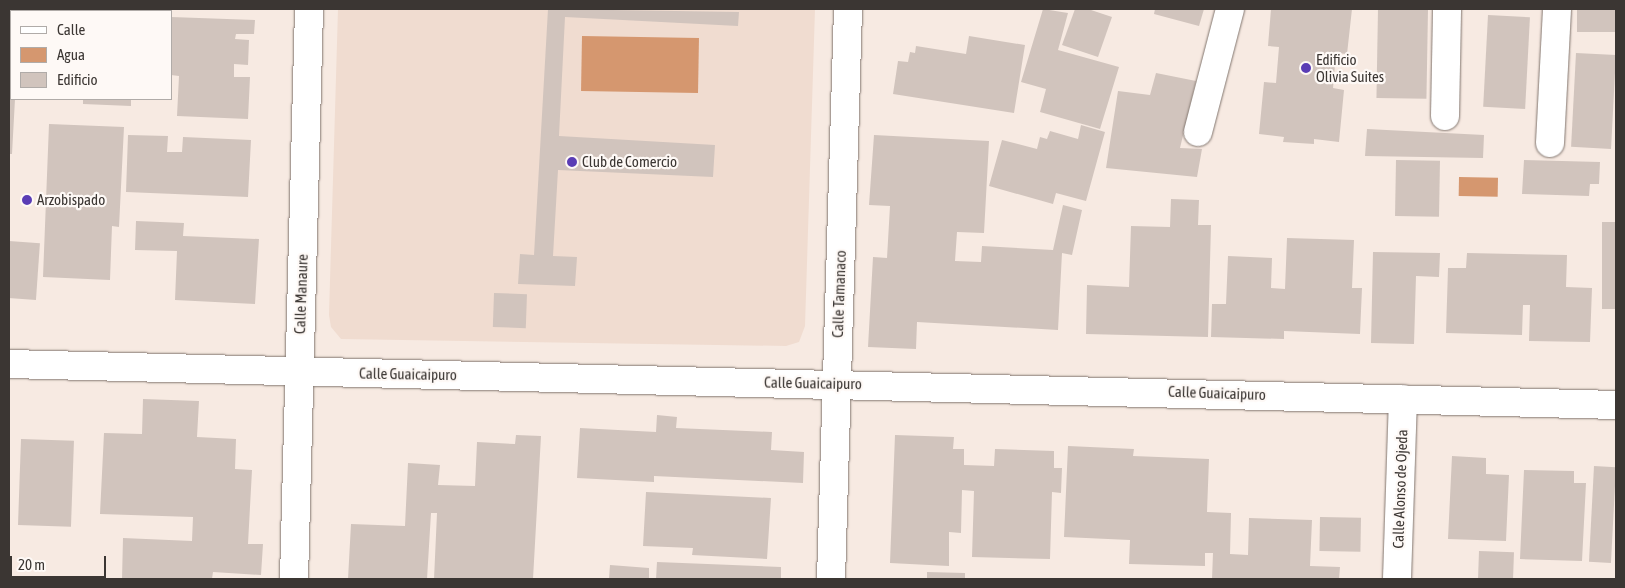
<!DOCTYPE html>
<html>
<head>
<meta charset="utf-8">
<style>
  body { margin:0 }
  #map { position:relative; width:1625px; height:588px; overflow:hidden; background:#f7eae2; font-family:"Asap Condensed",sans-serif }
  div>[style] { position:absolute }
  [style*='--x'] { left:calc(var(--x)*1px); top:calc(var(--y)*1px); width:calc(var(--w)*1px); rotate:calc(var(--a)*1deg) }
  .built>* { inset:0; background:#f0dcd0 }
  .water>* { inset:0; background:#d5976f; transform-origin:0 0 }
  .building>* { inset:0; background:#d1c4bd; transform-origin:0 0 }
  .roads { filter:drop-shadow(0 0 1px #82766f) drop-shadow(0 0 1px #82766f) }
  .street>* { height:28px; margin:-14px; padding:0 14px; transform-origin:14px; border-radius:14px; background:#fff }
  .dots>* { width:14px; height:14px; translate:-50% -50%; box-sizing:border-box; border:2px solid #fef9f6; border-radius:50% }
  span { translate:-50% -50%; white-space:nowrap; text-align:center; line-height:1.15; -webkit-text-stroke:4.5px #fef9f6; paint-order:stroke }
  .poi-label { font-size:15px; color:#3b3633 }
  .left { translate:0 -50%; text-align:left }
  .street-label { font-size:15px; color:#3b3633 }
  .frame { position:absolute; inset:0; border:10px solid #3b3633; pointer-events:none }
  .legend { position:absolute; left:10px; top:10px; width:162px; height:90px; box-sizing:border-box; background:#fef9f6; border:1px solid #b0aba8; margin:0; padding:6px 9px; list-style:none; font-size:15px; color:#3b3633 }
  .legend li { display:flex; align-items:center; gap:10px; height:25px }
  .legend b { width:25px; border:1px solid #b0aba8 }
  .scale { position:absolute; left:10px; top:556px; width:96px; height:22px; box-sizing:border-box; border:2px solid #3b3633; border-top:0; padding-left:6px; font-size:15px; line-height:18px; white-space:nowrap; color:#3b3633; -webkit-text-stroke:4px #fef9f6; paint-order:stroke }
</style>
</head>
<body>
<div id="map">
  <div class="built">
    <div style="clip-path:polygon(338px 9px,815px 9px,805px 326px,799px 342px,786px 346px,341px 339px,331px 327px,329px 315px)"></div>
  </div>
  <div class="water">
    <div style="left:582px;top:36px;width:117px;height:55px;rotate:1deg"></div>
    <div style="left:1459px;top:177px;width:39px;height:19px;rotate:1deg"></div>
  </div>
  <div class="building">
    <div style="clip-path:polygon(548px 9px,739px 12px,738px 26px,565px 17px,559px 136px,715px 145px,713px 177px,558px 170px,553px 256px,577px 257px,575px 286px,518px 284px,520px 254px,534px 255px)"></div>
    <div style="clip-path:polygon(1043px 9px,1068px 13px,1058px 50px,1119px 67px,1100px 129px,1040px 112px,1046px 89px,1021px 82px)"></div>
    <div style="clip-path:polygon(1075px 9px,1088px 9px,1112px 17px,1098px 57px,1062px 45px)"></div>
    <div style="clip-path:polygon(1155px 9px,1204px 9px,1199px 26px,1154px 14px)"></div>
    <div style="clip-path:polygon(1271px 9px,1352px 9px,1347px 54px,1336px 53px,1333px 88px,1344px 90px,1339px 142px,1314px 139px,1314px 144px,1283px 142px,1284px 137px,1259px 134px,1264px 82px,1276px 83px,1279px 47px,1268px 46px)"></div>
    <div style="left:1378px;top:9px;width:50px;height:89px;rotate:1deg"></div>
    <div style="left:1577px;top:9px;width:39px;height:23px"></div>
    <div style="left:1488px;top:15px;width:42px;height:92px;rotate:3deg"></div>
    <div style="clip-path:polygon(171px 17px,255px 20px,254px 34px,236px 34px,235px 39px,249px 40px,248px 65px,234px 64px,234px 77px,250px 77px,248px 119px,177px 116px,179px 76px,171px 75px)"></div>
    <div style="clip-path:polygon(969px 36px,1025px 45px,1014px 113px,893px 94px,898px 61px,908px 62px,910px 52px,915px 53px,916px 46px,966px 54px)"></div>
    <div style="left:1576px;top:53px;width:40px;height:94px;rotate:3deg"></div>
    <div style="clip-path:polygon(1156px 73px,1196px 81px,1180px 148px,1202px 149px,1197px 177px,1106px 168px,1118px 91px,1150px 95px)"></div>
    <div style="clip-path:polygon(9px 93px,11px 99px,15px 99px,12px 154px,9px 154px)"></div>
    <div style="clip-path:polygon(83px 99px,131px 99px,131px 106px,83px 104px)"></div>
    <div style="clip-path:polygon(49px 124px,124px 127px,119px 227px,112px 226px,110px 280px,43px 277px)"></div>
    <div style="clip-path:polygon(1081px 125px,1105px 132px,1086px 201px,1056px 193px,1053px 204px,989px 186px,1002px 140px,1037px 149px,1040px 137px,1047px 139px,1050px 131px,1078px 139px)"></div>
    <div style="clip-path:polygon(1367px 129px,1484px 135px,1483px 158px,1365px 156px)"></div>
    <div style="clip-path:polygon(128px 135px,168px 136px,167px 152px,182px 152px,183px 137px,251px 140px,248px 197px,126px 192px)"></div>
    <div style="clip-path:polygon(874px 135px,989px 141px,984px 233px,957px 232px,955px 261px,981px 262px,982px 246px,1053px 250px,1063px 205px,1082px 210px,1072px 255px,1062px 253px,1058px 330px,917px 322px,916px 349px,868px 347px,873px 257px,887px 258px,890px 206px,869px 205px)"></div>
    <div style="left:1396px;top:160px;width:44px;height:56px;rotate:1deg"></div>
    <div style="clip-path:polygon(1524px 160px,1600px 162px,1599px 184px,1590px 184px,1589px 196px,1522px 194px)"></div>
    <div style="clip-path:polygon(1171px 199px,1199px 200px,1198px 225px,1211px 225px,1208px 337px,1086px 334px,1087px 285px,1129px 287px,1131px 226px,1170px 227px)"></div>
    <div style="clip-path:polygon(136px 221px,184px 223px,183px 236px,259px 239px,255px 304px,175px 300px,177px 251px,135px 250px)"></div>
    <div style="left:1602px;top:222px;width:14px;height:87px"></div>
    <div style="clip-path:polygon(1287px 238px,1354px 240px,1352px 288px,1362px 288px,1360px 334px,1284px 331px,1284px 339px,1211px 337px,1212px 304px,1226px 304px,1228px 256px,1272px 258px,1271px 288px,1285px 289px)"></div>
    <div style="left:9px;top:241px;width:31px;height:57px;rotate:4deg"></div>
    <div style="clip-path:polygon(1373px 252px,1440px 253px,1439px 277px,1416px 276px,1414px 344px,1371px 343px)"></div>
    <div style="clip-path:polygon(1467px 253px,1567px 255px,1566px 287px,1592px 288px,1590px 342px,1529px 341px,1530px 305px,1523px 305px,1522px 335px,1446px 333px,1448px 268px,1466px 268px)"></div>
    <div style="left:494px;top:293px;width:33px;height:34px;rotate:2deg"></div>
    <div style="clip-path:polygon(143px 399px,199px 401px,197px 437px,236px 439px,235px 469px,252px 470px,248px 544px,263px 544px,261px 575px,213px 572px,212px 579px,122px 579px,123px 538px,192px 541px,193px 517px,100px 514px,104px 433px,142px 434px)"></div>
    <div style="clip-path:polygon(657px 415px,677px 417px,676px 428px,772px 432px,771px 450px,804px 452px,803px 483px,654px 476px,654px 482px,577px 478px,580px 428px,656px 432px)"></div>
    <div style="clip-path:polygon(516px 435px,541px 436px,533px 579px,434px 579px,437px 513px,431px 513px,427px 579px,348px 579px,351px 524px,405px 526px,408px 463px,440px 465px,438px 485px,475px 486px,477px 442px,515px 444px)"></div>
    <div style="clip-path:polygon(895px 435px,954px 437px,953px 449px,964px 449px,964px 465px,994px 466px,995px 449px,1054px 451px,1054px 468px,1062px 468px,1061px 493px,1052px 492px,1050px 559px,972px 557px,974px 491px,962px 490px,961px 533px,949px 532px,949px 566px,890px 563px)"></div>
    <div style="left:21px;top:439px;width:53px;height:86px;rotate:2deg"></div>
    <div style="clip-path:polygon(1068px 446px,1134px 449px,1133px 456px,1209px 459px,1207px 512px,1231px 513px,1230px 554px,1248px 555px,1249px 518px,1312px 520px,1310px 566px,1340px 567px,1339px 579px,1212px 579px,1213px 553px,1205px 553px,1205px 566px,1129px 564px,1130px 540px,1064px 537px)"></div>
    <div style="clip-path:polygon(1452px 456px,1486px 458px,1486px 474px,1509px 475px,1506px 541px,1448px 539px)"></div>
    <div style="left:1594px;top:466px;width:22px;height:96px;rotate:3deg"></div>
    <div style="clip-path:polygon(1524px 470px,1574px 471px,1574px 483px,1586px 483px,1582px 561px,1520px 559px)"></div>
    <div style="clip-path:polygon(646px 492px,771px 498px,767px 559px,692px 555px,693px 548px,643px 546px)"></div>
    <div style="left:1320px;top:517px;width:41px;height:34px;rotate:1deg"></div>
    <div style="left:1479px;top:551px;width:35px;height:28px;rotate:2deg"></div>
    <div style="clip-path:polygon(657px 562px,781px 567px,781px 579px,656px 579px)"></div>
    <div style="clip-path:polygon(610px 565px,649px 568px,649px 579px,609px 579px)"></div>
    <div style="clip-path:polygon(927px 572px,965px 573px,965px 579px,927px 579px)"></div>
  </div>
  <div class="roads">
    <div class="street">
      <div style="--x:1445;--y:116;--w:107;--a:-88.9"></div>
      <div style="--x:1198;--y:132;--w:127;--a:-75.4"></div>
      <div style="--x:1550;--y:143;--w:134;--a:-87"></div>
      <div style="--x:9;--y:364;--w:1608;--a:1.46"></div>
      <div style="--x:294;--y:579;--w:570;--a:-88.49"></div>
      <div style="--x:831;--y:579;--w:570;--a:-88.29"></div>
      <div style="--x:1397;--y:579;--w:180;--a:-88.1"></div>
    </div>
  </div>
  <div class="dots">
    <div style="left:1306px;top:68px;background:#5a3db5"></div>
    <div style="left:572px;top:162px;background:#5a3db5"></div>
    <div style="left:27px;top:200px;background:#5a3db5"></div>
  </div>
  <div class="poi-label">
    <span class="left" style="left:1316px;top:68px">Edificio<br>Olivia Suites</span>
    <span class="left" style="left:582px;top:162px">Club de Comercio</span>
    <span class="left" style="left:37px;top:200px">Arzobispado</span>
  </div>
  <div class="street-label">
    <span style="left:301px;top:294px;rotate:-88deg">Calle Manaure</span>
    <span style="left:839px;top:294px;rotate:-88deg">Calle Tamanaco</span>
    <span style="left:408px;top:374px;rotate:1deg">Calle Guaicaipuro</span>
    <span style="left:813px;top:383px;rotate:1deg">Calle Guaicaipuro</span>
    <span style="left:1217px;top:393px;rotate:2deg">Calle Guaicaipuro</span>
    <span style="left:1400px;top:489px;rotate:-88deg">Calle Alonso de Ojeda</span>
  </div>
  <div class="frame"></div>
  <ul class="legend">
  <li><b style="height:6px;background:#fff"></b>Calle</li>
  <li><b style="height:14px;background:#d5976f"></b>Agua</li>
  <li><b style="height:14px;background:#d1c4bd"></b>Edificio</li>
  </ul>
  <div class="scale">20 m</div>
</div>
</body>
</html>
